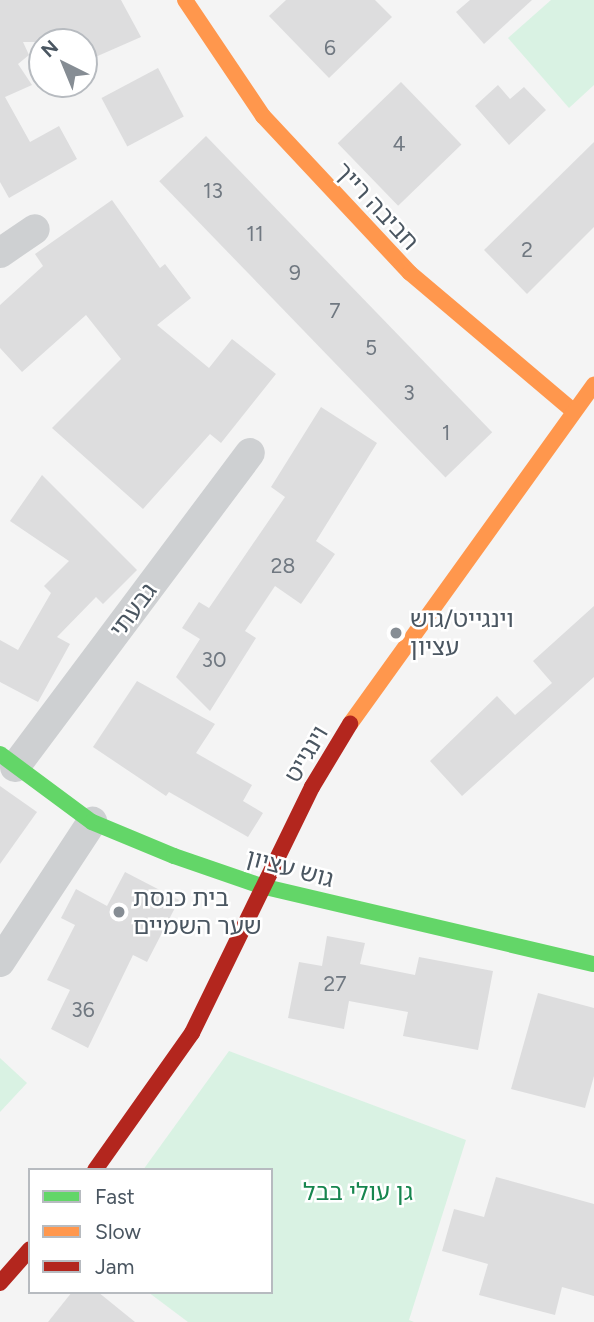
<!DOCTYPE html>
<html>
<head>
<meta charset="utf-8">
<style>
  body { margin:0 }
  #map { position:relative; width:594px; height:1322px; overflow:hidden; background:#f4f4f4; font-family:Figtree,"Noto Sans Hebrew",sans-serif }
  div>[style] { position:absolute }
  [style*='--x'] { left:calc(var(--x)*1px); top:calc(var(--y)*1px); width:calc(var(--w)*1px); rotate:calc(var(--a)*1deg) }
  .green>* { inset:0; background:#d9f2e3 }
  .building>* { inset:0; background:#ddddde; transform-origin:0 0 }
  .street>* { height:30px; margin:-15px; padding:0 15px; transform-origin:15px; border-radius:15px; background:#ced0d2 }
  .fast>* { height:16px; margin:-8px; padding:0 8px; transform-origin:8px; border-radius:8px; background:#63d668 }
  .slow>* { height:16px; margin:-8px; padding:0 8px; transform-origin:8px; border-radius:8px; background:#ff974d }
  .jam>* { height:16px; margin:-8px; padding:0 8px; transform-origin:8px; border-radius:8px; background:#b3261e }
  .dots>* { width:19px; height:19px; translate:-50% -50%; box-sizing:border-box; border:4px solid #fff; border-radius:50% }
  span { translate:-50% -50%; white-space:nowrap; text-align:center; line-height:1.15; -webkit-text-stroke:5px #fff; paint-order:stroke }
  .number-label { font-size:21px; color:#707881 }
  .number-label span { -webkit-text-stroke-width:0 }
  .street-label { font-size:24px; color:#4a5661 }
  .poi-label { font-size:24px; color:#4a5661 }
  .left { translate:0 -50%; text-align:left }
  .park-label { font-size:24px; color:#17864f }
  .legend { position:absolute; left:28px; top:1168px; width:245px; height:126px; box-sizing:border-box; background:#fff; border:2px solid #b7bbc0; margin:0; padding:9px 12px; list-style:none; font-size:21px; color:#4a5661 }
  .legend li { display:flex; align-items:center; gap:14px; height:35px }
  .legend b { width:35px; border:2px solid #b7bbc0 }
  .north { position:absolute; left:28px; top:28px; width:70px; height:70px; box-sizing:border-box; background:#fff; border:2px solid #b7bbc0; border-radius:50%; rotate:317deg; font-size:19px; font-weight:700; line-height:28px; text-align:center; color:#4a5661 }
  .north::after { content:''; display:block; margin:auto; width:24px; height:32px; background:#868d94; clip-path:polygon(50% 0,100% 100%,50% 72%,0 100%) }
</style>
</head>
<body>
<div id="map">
  <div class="green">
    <div style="clip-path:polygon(551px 0,594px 0,594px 85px,569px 108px,508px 38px)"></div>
    <div style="clip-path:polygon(229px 1051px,466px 1140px,409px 1320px,414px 1322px,188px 1322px,148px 1292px,271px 1292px,271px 1170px,143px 1170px)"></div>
    <div style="clip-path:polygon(0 1058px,27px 1083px,0 1112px)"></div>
  </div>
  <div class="building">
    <div style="clip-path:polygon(0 0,121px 0,141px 37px,84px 62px,84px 42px,23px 42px,29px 55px,18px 64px,32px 85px,5px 97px,30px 142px,59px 126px,77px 159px,9px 198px,0 182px)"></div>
    <div style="clip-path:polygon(286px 0,375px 0,392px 17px,329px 78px,269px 16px)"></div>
    <div style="clip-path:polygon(470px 0,532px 0,484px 44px,456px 12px)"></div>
    <div style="left:158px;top:68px;width:55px;height:64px;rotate:62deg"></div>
    <div style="left:401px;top:82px;width:87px;height:88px;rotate:46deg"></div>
    <div style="clip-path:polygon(498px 85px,510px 99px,524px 87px,546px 110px,509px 145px,475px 106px)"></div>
    <div style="left:206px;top:136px;width:412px;height:65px;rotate:46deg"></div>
    <div style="clip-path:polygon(594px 142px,594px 227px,527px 294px,484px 250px)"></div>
    <div style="clip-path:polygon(112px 200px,160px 268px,165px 264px,191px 298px,157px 325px,209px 368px,232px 339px,276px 374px,221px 443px,210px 434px,143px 509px,52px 428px,121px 359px,86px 315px,22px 372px,0 348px,0 305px,43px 266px,35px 254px)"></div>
    <div style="clip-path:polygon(321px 407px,377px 443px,316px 541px,335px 554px,301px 604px,275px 586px,245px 631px,256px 638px,210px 711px,176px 677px,200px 639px,182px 628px,199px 602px,209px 608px,285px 497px,271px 487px)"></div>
    <div style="clip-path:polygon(42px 475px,137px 570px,103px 604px,96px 597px,57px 637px,70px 644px,38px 702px,0 682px,0 640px,18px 650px,51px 593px,44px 586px,69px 561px,10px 521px)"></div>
    <div style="clip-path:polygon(594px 606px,594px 677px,462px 796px,430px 761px,497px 696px,515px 715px,552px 683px,533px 661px)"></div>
    <div style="clip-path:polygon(137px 681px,215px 724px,196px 753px,252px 785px,243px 801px,263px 813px,248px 837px,169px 792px,166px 796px,93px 747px)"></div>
    <div style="clip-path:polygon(0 786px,37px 812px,0 864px)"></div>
    <div style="clip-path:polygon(125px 872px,179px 900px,147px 962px,133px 955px,88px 1048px,51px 1029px,70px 990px,47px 980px,75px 925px,61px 918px,76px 889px,107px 906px)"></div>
    <div style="clip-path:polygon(327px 936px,365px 943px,360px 964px,415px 975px,419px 957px,493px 971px,478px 1050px,403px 1036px,408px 1012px,349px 1001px,344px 1029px,288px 1018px,299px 962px,322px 966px)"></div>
    <div style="clip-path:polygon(538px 993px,594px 1008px,594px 1076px,585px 1108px,511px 1089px)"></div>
    <div style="clip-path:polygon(496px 1177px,594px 1204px,594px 1296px,562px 1287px,555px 1315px,479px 1295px,488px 1264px,442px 1251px,454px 1209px,484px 1217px)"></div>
    <div style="clip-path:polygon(72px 1292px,98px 1292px,135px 1322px,48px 1322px)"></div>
  </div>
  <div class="street">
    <div style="--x:0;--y:253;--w:42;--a:-34.4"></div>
    <div style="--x:15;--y:767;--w:392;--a:-53.2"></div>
    <div style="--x:0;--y:962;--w:168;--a:-56.7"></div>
  </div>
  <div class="fast">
    <div style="--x:0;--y:754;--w:114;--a:36.5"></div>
    <div style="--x:92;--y:822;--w:89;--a:22.5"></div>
    <div style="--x:174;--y:856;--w:92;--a:19"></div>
    <div style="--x:261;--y:886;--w:342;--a:13.2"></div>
  </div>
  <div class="slow">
    <div style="--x:185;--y:0;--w:140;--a:56.1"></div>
    <div style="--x:263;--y:116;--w:215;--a:46.9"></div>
    <div style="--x:410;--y:273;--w:212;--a:40.2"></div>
    <div style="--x:350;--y:724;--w:418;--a:-54.3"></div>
  </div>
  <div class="jam">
    <div style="--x:95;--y:1170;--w:168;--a:-54.7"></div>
    <div style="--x:192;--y:1033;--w:274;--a:-64"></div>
    <div style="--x:312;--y:787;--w:74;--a:-58.9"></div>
    <div style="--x:0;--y:1283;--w:45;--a:-48.6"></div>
  </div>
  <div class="dots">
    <div style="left:396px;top:633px;background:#868d94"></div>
    <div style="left:119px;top:912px;background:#868d94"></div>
  </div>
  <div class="number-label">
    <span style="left:330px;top:48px">6</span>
    <span style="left:399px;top:144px">4</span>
    <span style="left:213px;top:191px">13</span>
    <span style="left:255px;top:234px">11</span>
    <span style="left:527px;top:250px">2</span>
    <span style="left:295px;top:273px">9</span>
    <span style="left:335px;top:311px">7</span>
    <span style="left:371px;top:348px">5</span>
    <span style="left:409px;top:393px">3</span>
    <span style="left:446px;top:433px">1</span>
    <span style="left:283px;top:566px">28</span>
    <span style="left:214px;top:660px">30</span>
    <span style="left:335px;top:984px">27</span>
    <span style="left:83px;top:1010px">36</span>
  </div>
  <div class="street-label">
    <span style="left:377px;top:206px;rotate:47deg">חביבה רייך</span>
    <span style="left:133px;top:610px;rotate:-53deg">גבעתי</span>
    <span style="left:306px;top:754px;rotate:-59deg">וינגייט</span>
    <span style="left:290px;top:868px;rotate:15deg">גוש עציון</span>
  </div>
  <div class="poi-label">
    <span class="left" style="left:410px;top:633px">וינגייט/גוש<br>עציון</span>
    <span class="left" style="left:133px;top:912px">בית כנסת<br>שער השמיים</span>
  </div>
  <div class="park-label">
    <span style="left:358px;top:1192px">גן עולי בבל</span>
  </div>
  <ul class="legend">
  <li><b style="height:9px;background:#63d668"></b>Fast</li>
  <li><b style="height:9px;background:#ff974d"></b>Slow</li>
  <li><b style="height:9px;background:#b3261e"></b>Jam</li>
  </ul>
  <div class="north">N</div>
</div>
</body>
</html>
